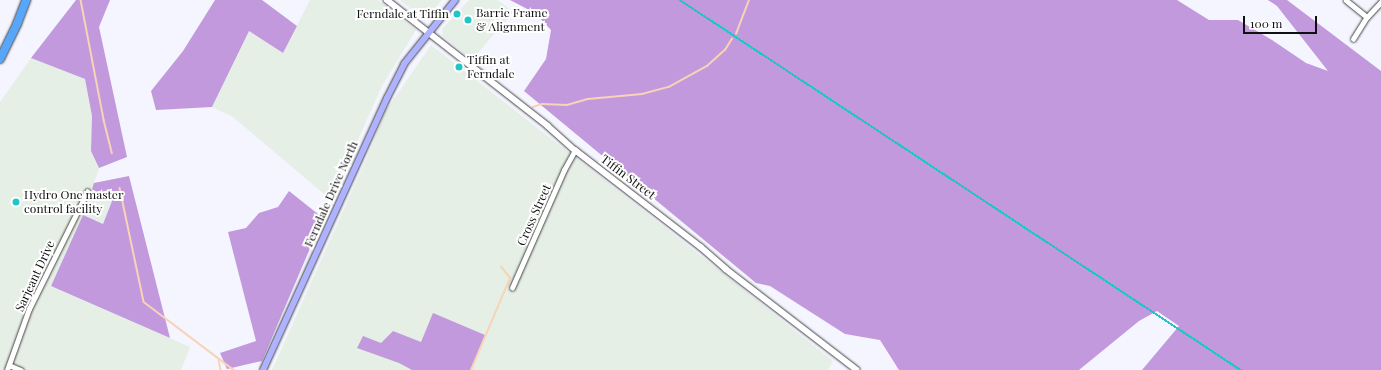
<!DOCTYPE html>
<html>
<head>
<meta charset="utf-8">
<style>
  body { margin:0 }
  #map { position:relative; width:1381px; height:370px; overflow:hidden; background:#f4f5ff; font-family:"Playfair Display",serif }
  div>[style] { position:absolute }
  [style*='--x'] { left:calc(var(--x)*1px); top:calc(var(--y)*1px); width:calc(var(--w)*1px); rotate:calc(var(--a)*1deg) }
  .industrial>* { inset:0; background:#e5efe5 }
  .forest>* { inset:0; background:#c299dd }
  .stream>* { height:1.5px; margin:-0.75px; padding:0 0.75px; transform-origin:0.75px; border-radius:0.75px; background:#f8d3b6 }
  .roads { filter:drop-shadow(0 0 1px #434343) drop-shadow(0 0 1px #434343) }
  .minor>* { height:4.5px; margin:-2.25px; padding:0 2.25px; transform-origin:2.25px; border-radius:2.25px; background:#fff }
  .tertiary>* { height:5.5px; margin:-2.75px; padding:0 2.75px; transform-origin:2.75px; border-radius:2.75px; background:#fff }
  .secondary>* { height:6px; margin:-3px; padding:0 3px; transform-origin:3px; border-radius:3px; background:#afb3ff }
  .motorway>* { height:8px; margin:-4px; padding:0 4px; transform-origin:4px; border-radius:4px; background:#58a6f9 }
  .rail>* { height:1.5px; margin:-0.75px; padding:0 0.75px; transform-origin:0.75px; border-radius:0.75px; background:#22c5c7 }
  .dots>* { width:11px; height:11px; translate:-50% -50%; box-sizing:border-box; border:2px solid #fff; border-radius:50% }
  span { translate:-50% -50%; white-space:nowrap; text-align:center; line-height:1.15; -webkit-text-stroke:4px #fff; paint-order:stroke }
  .poi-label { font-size:12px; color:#101010 }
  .left { translate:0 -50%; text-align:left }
  .right { translate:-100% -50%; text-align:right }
  .street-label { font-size:12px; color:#101010 }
  .scale { position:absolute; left:1243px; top:16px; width:74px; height:18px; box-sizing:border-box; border:2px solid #101010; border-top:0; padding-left:5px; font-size:12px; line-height:14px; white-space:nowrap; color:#101010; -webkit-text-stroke:3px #fff; paint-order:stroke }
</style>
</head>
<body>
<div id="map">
  <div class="industrial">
    <div style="clip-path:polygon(310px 0,378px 0,416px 30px,382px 86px,331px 200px,233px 117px,212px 107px,249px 31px,283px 53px)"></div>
    <div style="clip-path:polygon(400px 0,442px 0,425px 20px)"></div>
    <div style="clip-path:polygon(469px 0,498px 0,513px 12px,472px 60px,443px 36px,442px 29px)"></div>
    <div style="clip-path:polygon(431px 45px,681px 240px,833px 361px,828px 370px,272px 370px,369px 153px,385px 112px)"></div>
    <div style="clip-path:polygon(31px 58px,85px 79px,92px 116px,91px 151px,99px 168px,92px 189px,112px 200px,103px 224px,83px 216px,51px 286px,190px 347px,181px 370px,0 370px,0 102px)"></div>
  </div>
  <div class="forest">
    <div style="clip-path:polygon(76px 0,110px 0,99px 27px,127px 157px,99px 168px,91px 151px,92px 116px,85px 79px,31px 58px)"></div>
    <div style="clip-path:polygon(215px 0,262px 0,297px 26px,283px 53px,249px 31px,212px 107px,156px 110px,151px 91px,183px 51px)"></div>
    <div style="clip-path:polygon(510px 0,1177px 0,1209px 20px,1238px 20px,1272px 40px,1306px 63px,1328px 71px,1277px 6px,1268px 0,1287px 0,1381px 71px,1381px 370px,1142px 370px,1179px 326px,1157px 311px,1139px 321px,1079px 370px,899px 370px,880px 340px,845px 334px,770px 286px,756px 283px,524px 91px,546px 59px,551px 30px,535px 13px)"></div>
    <div style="clip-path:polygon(129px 176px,170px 338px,51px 286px,83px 215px,103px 224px,112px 201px,92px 189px,94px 183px)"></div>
    <div style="clip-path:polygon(289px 191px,323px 218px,262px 361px,227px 369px,220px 353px,256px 341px,228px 232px,246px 228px,259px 213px,278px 207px)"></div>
    <div style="clip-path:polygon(433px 313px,485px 335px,471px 370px,412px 370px,399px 363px,357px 348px,363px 336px,381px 343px,393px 331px,421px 342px)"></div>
  </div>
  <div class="stream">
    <div style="--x:81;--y:0;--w:122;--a:79.1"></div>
    <div style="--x:104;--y:120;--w:34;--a:76"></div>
    <div style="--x:736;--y:34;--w:36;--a:-69"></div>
    <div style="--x:533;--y:107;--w:9;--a:-18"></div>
    <div style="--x:542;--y:104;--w:25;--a:2"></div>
    <div style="--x:567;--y:105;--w:22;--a:-16"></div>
    <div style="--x:588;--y:99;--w:54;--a:-5.3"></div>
    <div style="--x:642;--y:94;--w:28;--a:-15"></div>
    <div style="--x:669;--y:87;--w:43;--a:-28.9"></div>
    <div style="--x:707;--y:66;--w:24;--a:-42"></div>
    <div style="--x:725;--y:50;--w:13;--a:-58"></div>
    <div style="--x:120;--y:188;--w:116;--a:78.1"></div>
    <div style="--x:144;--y:302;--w:113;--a:37.1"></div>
    <div style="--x:219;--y:360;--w:10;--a:79"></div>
    <div style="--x:471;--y:370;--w:100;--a:-67"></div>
    <div style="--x:510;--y:278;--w:14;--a:-129"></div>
  </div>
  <div class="roads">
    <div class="minor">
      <div style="--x:1346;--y:0;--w:27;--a:39"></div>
      <div style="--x:1353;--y:39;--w:26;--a:-58"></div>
      <div style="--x:1367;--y:17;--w:21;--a:-47"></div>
      <div style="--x:512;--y:288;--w:129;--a:-66.2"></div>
      <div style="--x:564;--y:170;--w:23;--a:-61"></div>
      <div style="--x:9;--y:365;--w:13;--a:23"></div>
      <div style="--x:7;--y:370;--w:65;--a:-70.2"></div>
      <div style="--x:29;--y:309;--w:131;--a:-63.6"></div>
    </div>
    <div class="tertiary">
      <div style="--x:387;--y:0;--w:204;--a:38"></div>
      <div style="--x:548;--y:126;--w:36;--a:42"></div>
      <div style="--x:575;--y:150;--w:159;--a:37.6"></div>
      <div style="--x:701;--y:247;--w:33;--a:41"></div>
      <div style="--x:726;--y:269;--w:165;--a:37.6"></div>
    </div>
    <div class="secondary">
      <div style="--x:263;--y:370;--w:299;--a:-65.5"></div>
      <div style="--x:387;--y:98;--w:38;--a:-63"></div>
      <div style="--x:404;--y:64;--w:82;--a:-51.4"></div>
    </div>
    <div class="motorway">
      <div style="--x:0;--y:59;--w:39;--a:-64"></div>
      <div style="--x:17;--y:24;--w:26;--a:-69"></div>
    </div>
  </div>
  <div class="rail">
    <div style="--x:680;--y:0;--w:672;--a:33.41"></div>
  </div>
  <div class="dots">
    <div style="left:457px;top:14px;background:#22c5c7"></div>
    <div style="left:468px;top:20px;background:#22c5c7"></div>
    <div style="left:459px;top:67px;background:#22c5c7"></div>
    <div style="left:16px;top:202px;background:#22c5c7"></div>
  </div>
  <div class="poi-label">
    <span class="left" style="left:476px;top:20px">Barrie Frame<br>&amp; Alignment</span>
    <span class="right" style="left:449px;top:14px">Ferndale at Tiffin</span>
    <span class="left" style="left:467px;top:67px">Tiffin at<br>Ferndale</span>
    <span class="left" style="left:24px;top:202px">Hydro One master<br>control facility</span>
  </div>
  <div class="street-label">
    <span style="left:628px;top:177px;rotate:37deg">Tiffin Street</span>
    <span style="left:331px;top:194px;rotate:-66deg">Ferndale Drive North</span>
    <span style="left:534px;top:215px;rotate:-66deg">Cross Street</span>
    <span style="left:35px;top:276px;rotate:-65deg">Sarjeant Drive</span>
  </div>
  <div class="scale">100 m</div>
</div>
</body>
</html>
